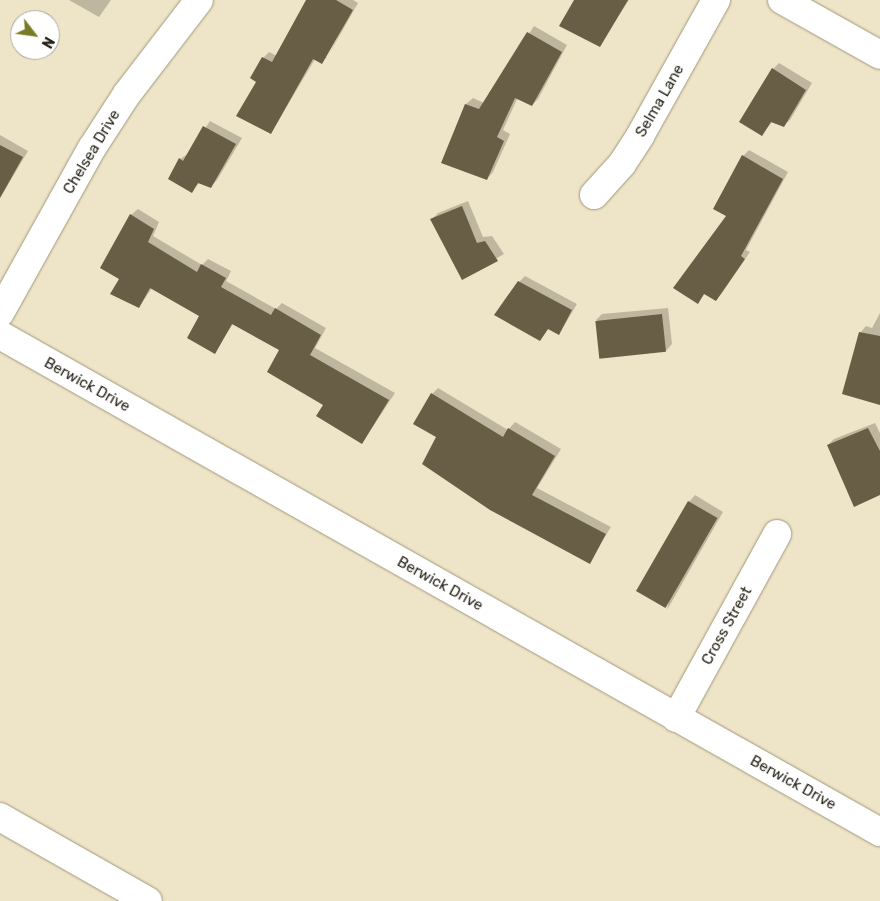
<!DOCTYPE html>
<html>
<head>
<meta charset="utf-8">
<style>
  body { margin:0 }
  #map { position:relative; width:880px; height:901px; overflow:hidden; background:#eee4c7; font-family:Rubik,sans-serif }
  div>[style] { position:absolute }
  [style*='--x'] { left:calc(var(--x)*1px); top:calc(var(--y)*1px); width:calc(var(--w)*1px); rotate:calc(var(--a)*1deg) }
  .shadow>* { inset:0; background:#0003 }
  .building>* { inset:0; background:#675e45; transform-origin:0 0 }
  .roads { filter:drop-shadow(0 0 1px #a0987c) drop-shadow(0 0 1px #a0987c) }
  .minor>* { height:28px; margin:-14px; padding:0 14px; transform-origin:14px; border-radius:14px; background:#fff }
  .tertiary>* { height:28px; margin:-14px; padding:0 14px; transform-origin:14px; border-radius:14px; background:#fff }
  span { translate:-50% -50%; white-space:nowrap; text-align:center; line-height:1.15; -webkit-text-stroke:5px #fff; paint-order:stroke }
  .street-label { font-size:15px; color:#262318 }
  .north { position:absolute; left:10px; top:10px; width:50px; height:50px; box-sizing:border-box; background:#fff; border:1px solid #a8a7a3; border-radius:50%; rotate:120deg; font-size:14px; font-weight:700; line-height:20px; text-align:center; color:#262318 }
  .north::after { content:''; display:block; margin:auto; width:18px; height:22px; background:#7a7c25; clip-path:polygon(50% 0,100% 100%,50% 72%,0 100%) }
</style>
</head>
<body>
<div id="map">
  <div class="shadow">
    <div style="clip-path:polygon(69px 0,111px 0,99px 17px)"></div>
    <div style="clip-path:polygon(308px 0,353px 0,358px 3px,328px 56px,355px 4px,324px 57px,327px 57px,321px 62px,315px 59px,271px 133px,258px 81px,263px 58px,269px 52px,277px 56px)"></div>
    <div style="clip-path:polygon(576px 0,629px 0,599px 46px)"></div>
    <div style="clip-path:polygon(534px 26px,567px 45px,538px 99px,532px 105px,518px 97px,503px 130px,510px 134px,493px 172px,487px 179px,443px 162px,466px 104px,473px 98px,484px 103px)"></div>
    <div style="clip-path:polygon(779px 63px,812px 83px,790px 120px,783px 126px,772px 122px,762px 134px,773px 69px)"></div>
    <div style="clip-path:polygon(210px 121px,242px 138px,217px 180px,210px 187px,199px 183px,192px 191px,180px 159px,188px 154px)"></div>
    <div style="clip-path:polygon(0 135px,28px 151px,0 198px)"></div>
    <div style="clip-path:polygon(749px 150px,788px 172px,746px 250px,750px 252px,722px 293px,716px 300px,705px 293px,698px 302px,727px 216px,743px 156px)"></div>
    <div style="clip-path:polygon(468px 201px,483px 237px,492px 236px,504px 254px,463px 278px,432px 219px,438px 213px)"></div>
    <div style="clip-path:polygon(138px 209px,159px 222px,153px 236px,202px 265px,208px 259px,231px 271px,226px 281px,276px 309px,282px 303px,326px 328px,315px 348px,395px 393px,362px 443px,325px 404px,281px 349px,233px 324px,214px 353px,201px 316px,152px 288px,139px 307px,120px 278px,131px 215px)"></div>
    <div style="clip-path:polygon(525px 276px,577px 304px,559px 334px,549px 328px,539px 340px,519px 282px)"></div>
    <div style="clip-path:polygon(668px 308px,672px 344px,666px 351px,596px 320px,602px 314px)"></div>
    <div style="clip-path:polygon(880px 313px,880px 403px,860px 333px,866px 326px,872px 328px)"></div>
    <div style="clip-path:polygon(438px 388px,508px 430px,515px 422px,561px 449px,537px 488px,611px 527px,589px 562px,438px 437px,432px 394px)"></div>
    <div style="clip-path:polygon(875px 423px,880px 433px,880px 494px,828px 445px,834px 439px)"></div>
    <div style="clip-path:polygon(695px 495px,723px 512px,667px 610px,689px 502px)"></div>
  </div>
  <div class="building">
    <div style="clip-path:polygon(306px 0,336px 0,353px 10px,322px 64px,313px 59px,271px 134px,236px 116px,256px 82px,250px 78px,262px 57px,272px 62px)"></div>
    <div style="clip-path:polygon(574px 0,628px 0,600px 47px,559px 26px)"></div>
    <div style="clip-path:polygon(527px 32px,562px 52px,532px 106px,515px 98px,497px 137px,504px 141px,487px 180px,441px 163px,465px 104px,479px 109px)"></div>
    <div style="clip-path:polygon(772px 68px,806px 90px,784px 127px,771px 122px,762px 136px,739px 122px)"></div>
    <div style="clip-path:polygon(203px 126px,236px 144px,211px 188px,198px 183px,192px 193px,168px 179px,179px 158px,183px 161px)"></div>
    <div style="clip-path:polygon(0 145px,23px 157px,0 198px)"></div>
    <div style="clip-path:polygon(742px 155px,783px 179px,741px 256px,745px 259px,716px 301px,704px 294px,698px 304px,673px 288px,726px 216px,713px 209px)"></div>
    <div style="clip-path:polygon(462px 206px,477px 243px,485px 241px,498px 261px,462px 280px,430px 219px)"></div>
    <div style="clip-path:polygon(130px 214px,154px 229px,148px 242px,197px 272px,201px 264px,226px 278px,221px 287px,271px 315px,275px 308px,321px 335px,310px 355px,389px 400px,362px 444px,316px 416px,323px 405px,267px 372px,279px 350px,232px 324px,215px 354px,187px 338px,199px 316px,150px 288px,139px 308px,110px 294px,119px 279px,100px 268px)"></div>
    <div style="clip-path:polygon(518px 281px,572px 310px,559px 335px,548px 329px,540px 341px,494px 315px)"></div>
    <div style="left:662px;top:314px;width:38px;height:67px;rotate:84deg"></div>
    <div style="clip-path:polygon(859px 332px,880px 336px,880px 405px,842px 394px)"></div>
    <div style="clip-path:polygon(431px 393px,503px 437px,508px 428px,555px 456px,532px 495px,606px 534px,590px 564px,490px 510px,422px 464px,436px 437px,413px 424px)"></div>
    <div style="clip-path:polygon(868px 428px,880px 451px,880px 495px,854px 507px,827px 445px)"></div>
    <div style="left:688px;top:501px;width:34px;height:104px;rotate:30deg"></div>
  </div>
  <div class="roads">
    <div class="minor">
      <div style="--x:594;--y:195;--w:42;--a:-47.9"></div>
      <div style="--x:622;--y:164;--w:33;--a:-57"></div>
      <div style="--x:640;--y:136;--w:156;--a:-60.8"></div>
      <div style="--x:0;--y:313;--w:189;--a:-60.9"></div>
      <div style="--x:92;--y:148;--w:64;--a:-57.1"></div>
      <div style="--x:127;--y:94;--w:118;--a:-52.5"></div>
      <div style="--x:0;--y:335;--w:1011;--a:29.46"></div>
      <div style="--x:676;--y:718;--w:210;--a:-61.2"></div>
      <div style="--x:0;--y:817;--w:170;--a:29.6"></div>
    </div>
    <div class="tertiary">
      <div style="--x:782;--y:0;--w:112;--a:29.3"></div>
    </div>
  </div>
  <div class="street-label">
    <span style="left:660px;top:101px;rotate:-60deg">Selma Lane</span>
    <span style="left:92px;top:152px;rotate:-59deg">Chelsea Drive</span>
    <span style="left:87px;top:385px;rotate:29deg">Berwick Drive</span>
    <span style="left:440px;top:584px;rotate:29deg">Berwick Drive</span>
    <span style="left:727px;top:626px;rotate:-61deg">Cross Street</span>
    <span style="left:793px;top:783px;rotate:29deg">Berwick Drive</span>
  </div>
  <div class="north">N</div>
</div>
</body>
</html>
